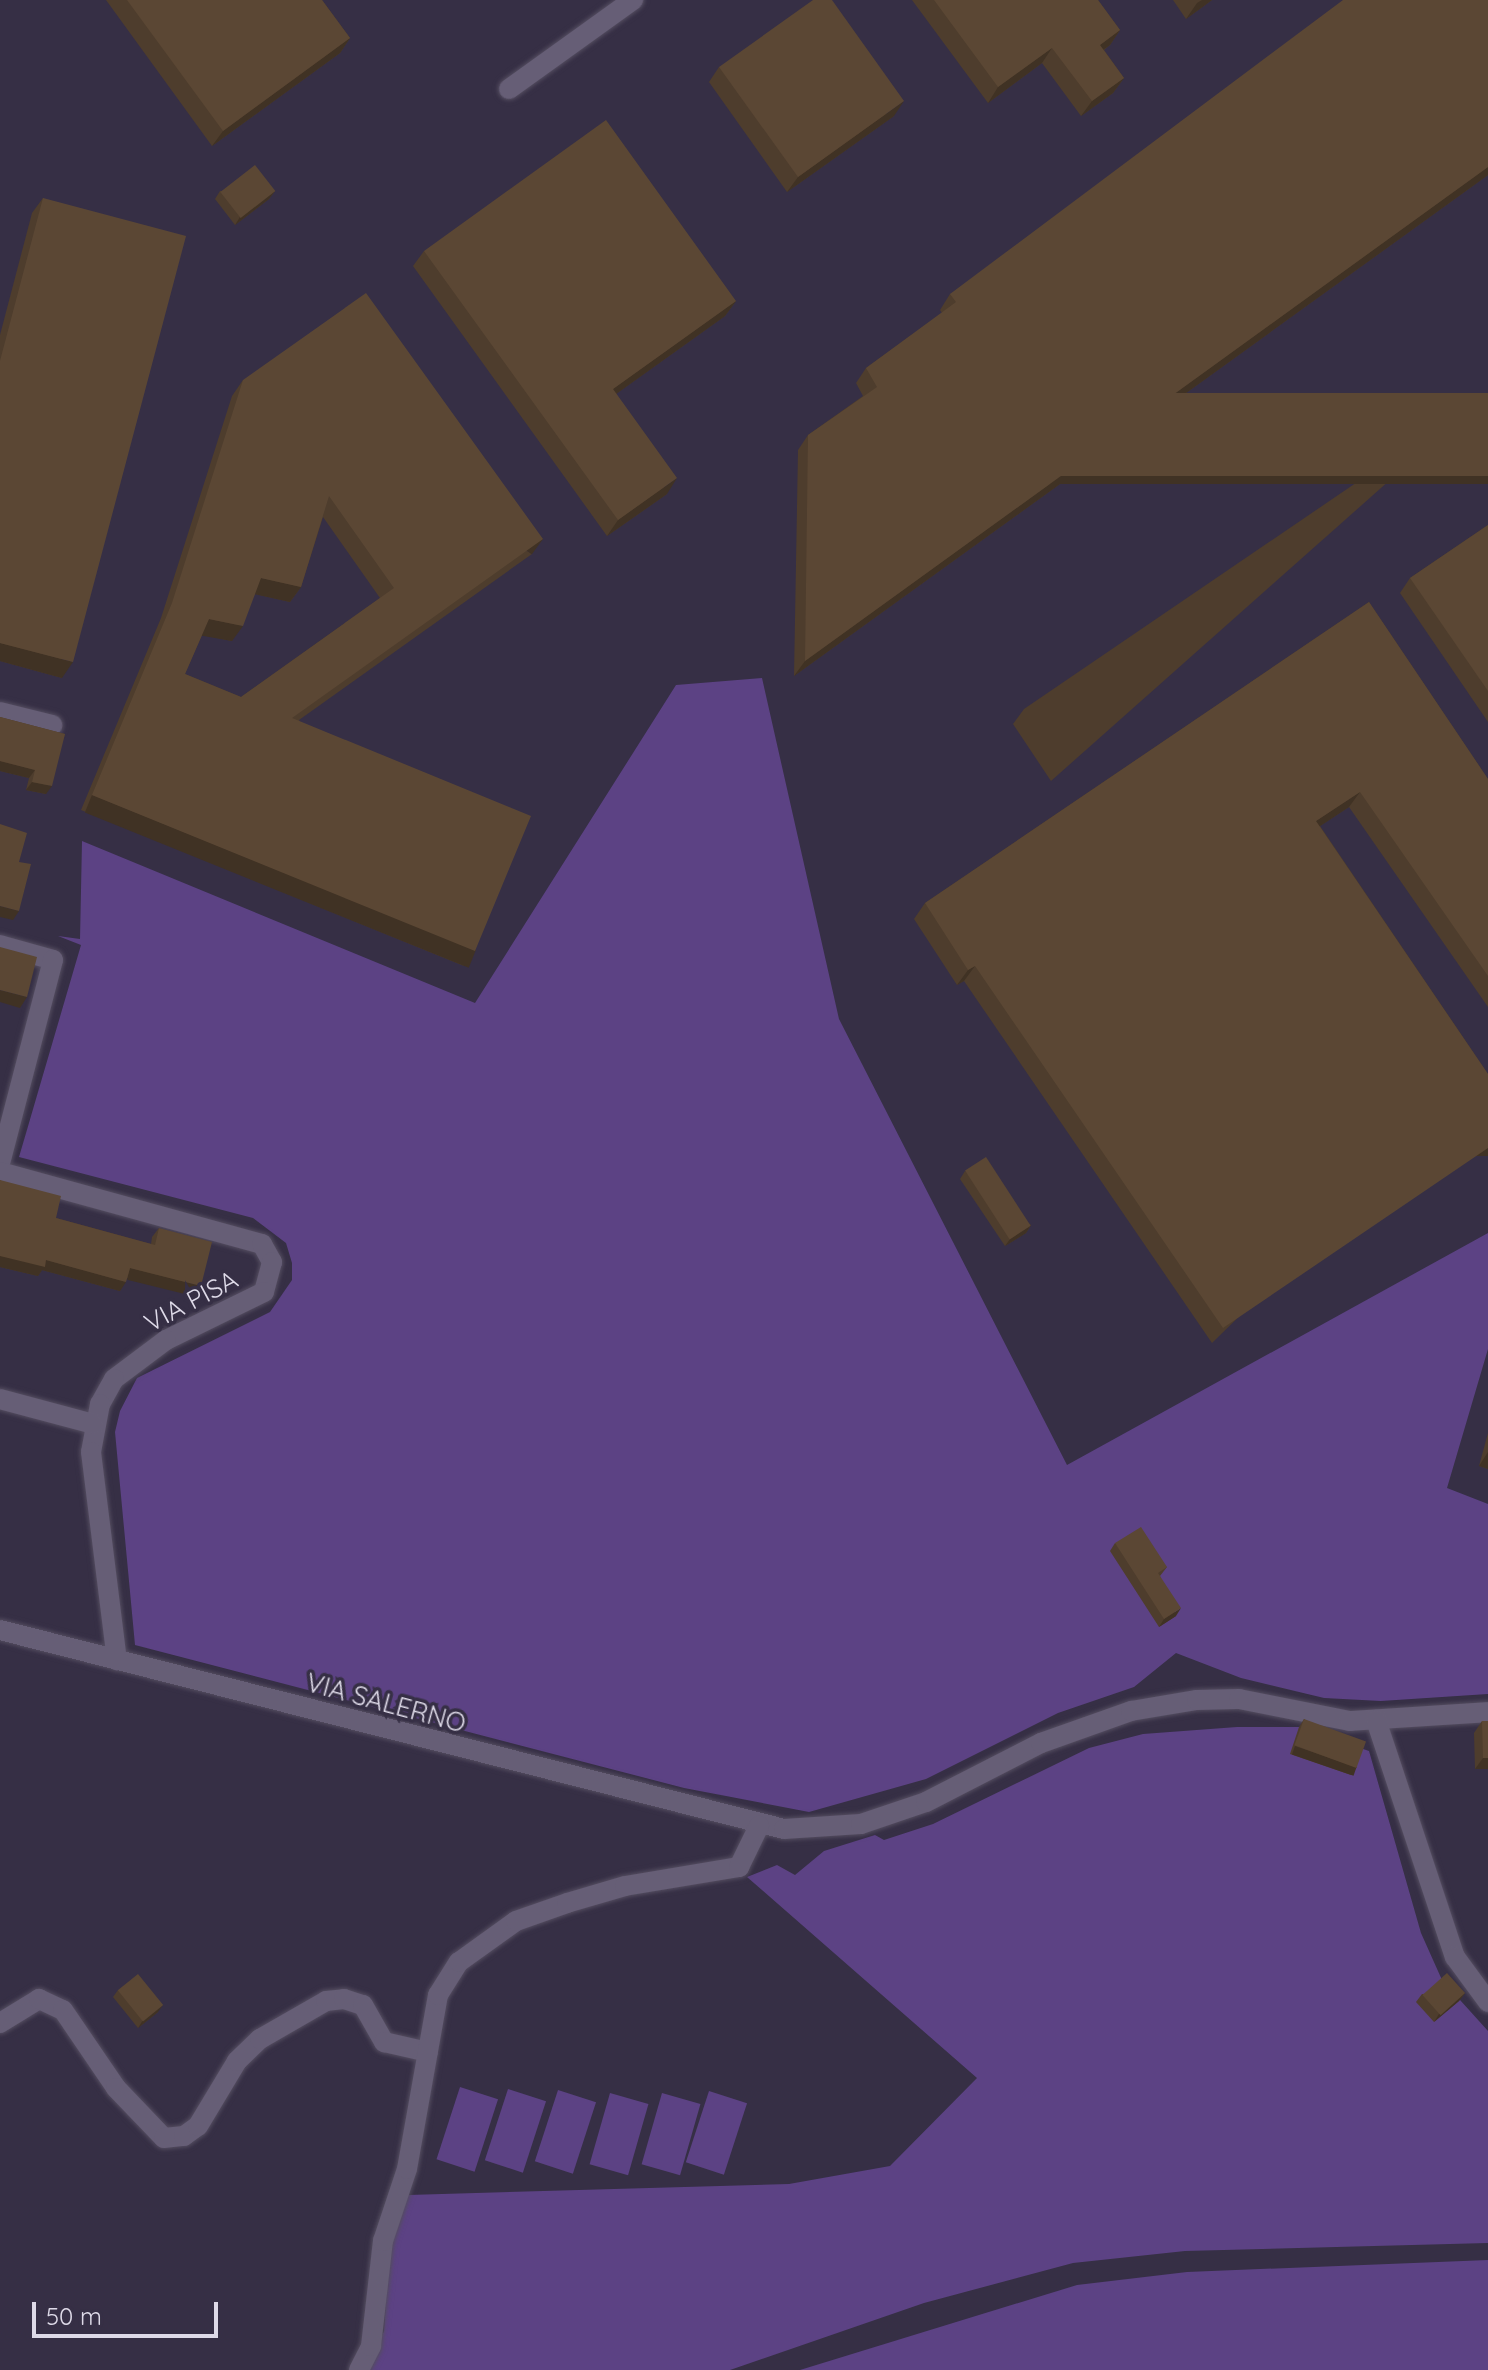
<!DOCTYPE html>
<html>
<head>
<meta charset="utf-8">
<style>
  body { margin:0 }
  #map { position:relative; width:1488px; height:2370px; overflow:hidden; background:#362f45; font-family:Quicksand,sans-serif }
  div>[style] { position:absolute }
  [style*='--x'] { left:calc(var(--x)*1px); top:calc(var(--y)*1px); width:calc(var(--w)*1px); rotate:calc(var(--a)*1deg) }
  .green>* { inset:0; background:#5c4284; transform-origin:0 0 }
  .roads { filter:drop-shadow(0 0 2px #544d60) drop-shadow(0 0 2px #544d60) }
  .minor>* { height:20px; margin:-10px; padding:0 10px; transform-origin:10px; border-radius:10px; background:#665e76 }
  .wall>* { inset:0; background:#4e3d2d }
  .shaded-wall>* { inset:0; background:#403224; transform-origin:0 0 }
  .building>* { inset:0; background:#5b4734; transform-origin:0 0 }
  span { translate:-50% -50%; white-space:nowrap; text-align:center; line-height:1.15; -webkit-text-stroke:7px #362f45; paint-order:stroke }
  .street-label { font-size:26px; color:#dedae8 }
  .scale { position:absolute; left:32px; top:2302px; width:186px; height:36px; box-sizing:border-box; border:4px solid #dedae8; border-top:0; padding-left:10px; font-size:24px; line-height:28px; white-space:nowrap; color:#dedae8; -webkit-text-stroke:6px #362f45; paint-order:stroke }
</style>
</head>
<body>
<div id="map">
  <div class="green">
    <div style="clip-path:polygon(762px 678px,839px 1019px,1067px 1465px,1488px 1233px,1488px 1349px,1447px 1488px,1488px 1504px,1488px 1694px,1381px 1701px,1324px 1698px,1241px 1678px,1176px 1653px,1134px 1687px,1058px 1713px,926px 1779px,809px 1812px,684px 1788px,135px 1645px,115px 1432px,120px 1411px,137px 1378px,270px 1312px,292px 1280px,292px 1263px,286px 1243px,253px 1218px,19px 1157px,81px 945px,58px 936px,80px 939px,82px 841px,475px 1003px,676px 685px)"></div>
    <div style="clip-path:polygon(1237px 1727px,1299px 1727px,1369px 1751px,1421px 1933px,1442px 1980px,1488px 2031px,1488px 2243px,1185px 2251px,1073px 2263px,924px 2303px,730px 2370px,368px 2370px,384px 2331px,390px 2242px,408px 2195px,789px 2184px,890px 2166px,977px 2078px,747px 1877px,777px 1865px,795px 1875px,824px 1851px,875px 1835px,884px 1840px,933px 1824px,1089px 1748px,1143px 1734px)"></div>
    <div style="left:460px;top:2087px;width:40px;height:76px;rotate:18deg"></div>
    <div style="left:508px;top:2089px;width:40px;height:75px;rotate:18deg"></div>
    <div style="left:558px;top:2090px;width:40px;height:75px;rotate:18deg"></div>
    <div style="left:709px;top:2091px;width:40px;height:75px;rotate:18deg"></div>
    <div style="left:610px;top:2093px;width:40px;height:74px;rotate:16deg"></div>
    <div style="left:662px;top:2093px;width:40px;height:74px;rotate:16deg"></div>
    <div style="clip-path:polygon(1488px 2260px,1488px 2370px,800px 2370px,1077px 2285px,1187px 2272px)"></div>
  </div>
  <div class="roads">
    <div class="minor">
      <div style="--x:509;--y:89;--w:153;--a:-35.7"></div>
      <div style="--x:0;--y:712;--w:54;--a:14"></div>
      <div style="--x:0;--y:945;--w:55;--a:15.8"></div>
      <div style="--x:53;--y:960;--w:210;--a:104.6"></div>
      <div style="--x:0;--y:1172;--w:272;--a:15.4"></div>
      <div style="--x:262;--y:1244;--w:21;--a:61"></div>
      <div style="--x:272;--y:1262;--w:31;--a:105"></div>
      <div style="--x:264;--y:1292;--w:109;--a:153.9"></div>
      <div style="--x:166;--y:1340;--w:65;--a:143.1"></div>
      <div style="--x:114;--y:1379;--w:29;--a:119"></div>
      <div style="--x:100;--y:1404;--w:49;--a:100.6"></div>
      <div style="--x:91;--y:1452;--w:210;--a:82.9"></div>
      <div style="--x:0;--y:1399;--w:96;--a:15"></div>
      <div style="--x:0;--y:1630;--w:809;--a:14.24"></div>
      <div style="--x:784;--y:1829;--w:77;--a:-3.7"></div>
      <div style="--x:861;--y:1824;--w:69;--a:-18.7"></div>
      <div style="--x:926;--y:1802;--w:129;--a:-27.2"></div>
      <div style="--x:1041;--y:1743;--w:96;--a:-19.6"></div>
      <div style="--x:1131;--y:1711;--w:67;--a:-9.5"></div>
      <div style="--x:1197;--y:1700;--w:42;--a:-1.4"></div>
      <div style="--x:1239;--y:1699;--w:113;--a:11.2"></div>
      <div style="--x:1350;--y:1721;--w:138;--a:-3.7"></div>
      <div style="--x:1376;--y:1720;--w:250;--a:71.6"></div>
      <div style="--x:1455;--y:1957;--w:56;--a:53.7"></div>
      <div style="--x:0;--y:2023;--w:46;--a:-31.6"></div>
      <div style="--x:39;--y:1999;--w:26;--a:25"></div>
      <div style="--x:63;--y:2010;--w:94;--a:55.8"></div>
      <div style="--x:116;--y:2088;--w:69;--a:46.2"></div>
      <div style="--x:164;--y:2138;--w:20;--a:-6"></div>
      <div style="--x:184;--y:2136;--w:17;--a:-36"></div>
      <div style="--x:198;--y:2126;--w:76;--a:-59"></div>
      <div style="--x:237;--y:2061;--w:32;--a:-44"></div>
      <div style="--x:260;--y:2039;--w:76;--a:-29.9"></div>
      <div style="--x:326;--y:2001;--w:18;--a:-6"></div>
      <div style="--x:344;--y:1999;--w:20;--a:18"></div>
      <div style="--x:363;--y:2005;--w:43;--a:60.4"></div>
      <div style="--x:384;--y:2042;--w:45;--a:12.8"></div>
      <div style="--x:359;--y:2370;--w:27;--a:-63"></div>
      <div style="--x:371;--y:2346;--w:106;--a:-83.5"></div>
      <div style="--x:383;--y:2241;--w:76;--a:-71.6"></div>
      <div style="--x:407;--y:2169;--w:177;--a:-79.9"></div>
      <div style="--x:438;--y:1995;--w:39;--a:-58"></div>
      <div style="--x:459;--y:1962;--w:70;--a:-35.7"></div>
      <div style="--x:516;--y:1921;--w:54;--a:-19.4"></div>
      <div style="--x:567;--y:1903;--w:60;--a:-16.3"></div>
      <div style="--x:625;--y:1886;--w:116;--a:-9.5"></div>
      <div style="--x:739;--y:1867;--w:46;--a:-64"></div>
    </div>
  </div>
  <div class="wall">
    <div style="clip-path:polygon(106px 0,322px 0,350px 38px,340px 53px,212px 146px)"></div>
    <div style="clip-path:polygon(912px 0,1098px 0,1120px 30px,1110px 45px,1104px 50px,1124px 78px,1113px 93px,1081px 116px,1042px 63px,988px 103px)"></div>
    <div style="clip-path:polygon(1173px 0,1212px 0,1186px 19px)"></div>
    <div style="clip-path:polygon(1488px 0,1488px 175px,794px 676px,798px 450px,808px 435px,863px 396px,856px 383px,866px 368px,942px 313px,940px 310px,950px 294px)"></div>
    <div style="clip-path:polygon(719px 67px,894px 116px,787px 192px,709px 82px)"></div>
    <div style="clip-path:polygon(220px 191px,275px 191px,269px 199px,235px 225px,215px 199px)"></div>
    <div style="clip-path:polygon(43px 198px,62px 678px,0 661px,0 335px,32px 213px)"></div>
    <div style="clip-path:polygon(424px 251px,736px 301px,725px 316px,616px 394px,667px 494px,607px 536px,413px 266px)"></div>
    <div style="clip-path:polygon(evenodd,243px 380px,532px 554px,299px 720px,464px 966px,81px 810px,161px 618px,232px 396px,243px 380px,323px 517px,380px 598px,241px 697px,185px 674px,202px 635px,232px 641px,255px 594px,290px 602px,301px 587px,323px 517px)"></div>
    <div style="clip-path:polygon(1488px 393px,1051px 781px,1013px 724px,1024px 709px)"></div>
    <div style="clip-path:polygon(1488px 525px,1488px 722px,1400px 593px,1410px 578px)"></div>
    <div style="clip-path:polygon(1369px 602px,1488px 779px,1488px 1007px,1349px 807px,1320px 826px,1488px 1074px,1212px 1343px,964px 981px,957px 985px,914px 919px,925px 903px)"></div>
    <div style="clip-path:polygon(0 717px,65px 734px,46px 794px,26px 790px,29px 778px,0 771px)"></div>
    <div style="clip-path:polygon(965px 1171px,1031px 1225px,1026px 1233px,1005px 1246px,960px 1179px)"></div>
    <div style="clip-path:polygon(0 1180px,56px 1218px,151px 1244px,152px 1237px,159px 1228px,195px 1296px,127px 1278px,120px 1291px,42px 1270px,38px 1276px,0 1267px)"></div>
    <div style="clip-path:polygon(1488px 1433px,1488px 1469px,1479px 1466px)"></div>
    <div style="clip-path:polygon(1115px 1543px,1167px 1567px,1160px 1576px,1176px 1616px,1159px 1627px,1110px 1551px)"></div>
    <div style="clip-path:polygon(1304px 1719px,1357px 1767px,1351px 1775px,1290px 1754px,1299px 1727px)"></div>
    <div style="clip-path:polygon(1482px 1721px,1488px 1721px,1488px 1769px,1475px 1769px,1474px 1733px)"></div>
    <div style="clip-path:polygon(118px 1990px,158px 2012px,138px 2028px,113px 1997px)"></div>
    <div style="clip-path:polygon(1465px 1993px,1459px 2001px,1434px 2022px,1416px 2002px,1422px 1994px)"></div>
  </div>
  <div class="shaded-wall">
    <div style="clip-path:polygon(1202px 0,1212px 0,1186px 19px,1197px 3px)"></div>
    <div style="clip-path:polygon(1120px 30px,1110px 45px,1089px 60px,1100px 45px)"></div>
    <div style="clip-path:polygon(350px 38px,340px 53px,212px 146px,223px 131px)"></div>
    <div style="clip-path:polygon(1052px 48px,1042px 63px,988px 103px,998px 87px)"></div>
    <div style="clip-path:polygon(1124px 78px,1113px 93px,1081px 116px,1092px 101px)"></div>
    <div style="clip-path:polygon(904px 101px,894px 116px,787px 192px,798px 177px)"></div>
    <div style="clip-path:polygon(1488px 167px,1488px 175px,794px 676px,805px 661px)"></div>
    <div style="clip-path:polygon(275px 191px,269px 199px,235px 225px,240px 217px)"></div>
    <div style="clip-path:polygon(736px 301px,725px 316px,602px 404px,613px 389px)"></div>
    <div style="left:1488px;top:476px;width:8px;height:515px;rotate:90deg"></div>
    <div style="clip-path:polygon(677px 478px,667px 494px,607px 536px,618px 520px)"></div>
    <div style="left:543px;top:539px;width:19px;height:308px;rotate:126deg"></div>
    <div style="clip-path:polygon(261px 578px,301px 587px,290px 602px,250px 593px)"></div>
    <div style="clip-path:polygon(209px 619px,243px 626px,232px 641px,198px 635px)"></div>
    <div style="clip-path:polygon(0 643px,73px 662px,62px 678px,0 661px)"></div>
    <div style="clip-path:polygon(0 761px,35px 770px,29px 778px,0 771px)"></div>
    <div style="clip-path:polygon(32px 782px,52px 786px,46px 794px,26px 790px)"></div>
    <div style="clip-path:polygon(1360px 792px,1349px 807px,1305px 836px,1316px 821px)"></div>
    <div style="left:92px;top:795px;width:414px;height:19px;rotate:22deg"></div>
    <div style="clip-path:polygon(0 906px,19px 911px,13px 920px,0 917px)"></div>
    <div style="clip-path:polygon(975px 966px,964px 981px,957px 985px,968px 970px)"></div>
    <div style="clip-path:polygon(0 990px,27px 997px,20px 1008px,0 1002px)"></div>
    <div style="left:1488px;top:1148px;width:8px;height:320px;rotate:90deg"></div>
    <div style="clip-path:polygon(1031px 1225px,1026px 1233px,1005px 1246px,1010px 1239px)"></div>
    <div style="clip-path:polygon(0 1256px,46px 1260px,126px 1282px,120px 1291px,42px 1270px,38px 1276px,0 1267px)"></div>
    <div style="left:130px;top:1268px;width:73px;height:12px;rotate:14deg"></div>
    <div style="clip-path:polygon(1488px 1452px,1488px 1469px,1479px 1466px)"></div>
    <div style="clip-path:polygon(1181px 1608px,1176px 1616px,1159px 1627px,1164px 1619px)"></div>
    <div style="left:1295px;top:1746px;width:65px;height:9px;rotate:19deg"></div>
    <div style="clip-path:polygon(1483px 1758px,1488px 1758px,1488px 1769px,1475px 1769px)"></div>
    <div style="clip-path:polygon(1465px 1993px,1459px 2001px,1434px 2022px,1439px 2014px)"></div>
    <div style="clip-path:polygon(163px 2005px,158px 2012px,138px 2028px,143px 2020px)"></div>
  </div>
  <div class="building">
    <div style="clip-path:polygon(127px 0,322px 0,350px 38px,223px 131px)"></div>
    <div style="clip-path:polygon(813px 0,832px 0,904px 101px,798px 177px,719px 67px)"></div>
    <div style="clip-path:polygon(934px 0,1098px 0,1120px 30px,1100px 45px,1124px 78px,1092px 101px,1052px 48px,998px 87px)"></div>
    <div style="clip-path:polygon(1343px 0,1488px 0,1488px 167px,805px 661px,808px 435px,877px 387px,866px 368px,956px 302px,950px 294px)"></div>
    <div style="clip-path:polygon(606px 120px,736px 301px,613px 389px,677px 478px,618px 520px,424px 251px)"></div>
    <div style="left:255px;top:165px;width:33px;height:44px;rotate:52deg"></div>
    <div style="clip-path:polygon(43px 198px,186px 236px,73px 662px,0 643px,0 361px)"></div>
    <div style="clip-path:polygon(evenodd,366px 293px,543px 539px,292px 718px,531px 816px,475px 951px,92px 795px,172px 603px,243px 380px,366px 293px,329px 496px,394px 588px,241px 697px,185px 674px,209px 619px,243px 626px,261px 578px,301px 587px,329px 496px)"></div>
    <div style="left:1488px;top:393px;width:83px;height:561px;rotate:90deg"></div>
    <div style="clip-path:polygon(1488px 525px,1488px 691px,1410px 578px)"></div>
    <div style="clip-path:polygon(1369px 602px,1488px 779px,1488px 976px,1360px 792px,1316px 821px,1488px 1074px,1488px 1148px,1223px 1328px,975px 966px,968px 970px,925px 903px)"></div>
    <div style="clip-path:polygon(0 717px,65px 734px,52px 786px,32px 782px,35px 770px,0 761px)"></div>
    <div style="clip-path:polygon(0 824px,27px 833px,19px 862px,31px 864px,19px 911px,0 906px)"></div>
    <div style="clip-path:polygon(0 947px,37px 957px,27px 997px,0 990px)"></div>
    <div style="left:986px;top:1157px;width:82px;height:25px;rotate:57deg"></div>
    <div style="clip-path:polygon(0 1180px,61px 1196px,56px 1218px,155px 1245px,159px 1228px,212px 1242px,201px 1286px,130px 1268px,126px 1282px,46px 1260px,45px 1267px,0 1256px)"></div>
    <div style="clip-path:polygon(1141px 1527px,1167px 1567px,1158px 1573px,1181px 1608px,1164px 1619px,1115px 1543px)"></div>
    <div style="left:1304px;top:1719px;width:66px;height:28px;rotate:20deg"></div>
    <div style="clip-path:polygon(1482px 1721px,1488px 1721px,1488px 1758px,1483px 1758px)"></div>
    <div style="left:1447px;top:1973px;width:27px;height:33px;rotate:48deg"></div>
    <div style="left:138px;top:1974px;width:40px;height:26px;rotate:51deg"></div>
  </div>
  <div class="street-label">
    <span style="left:191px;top:1301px;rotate:-28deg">VIA PISA</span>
    <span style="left:386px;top:1703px;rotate:15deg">VIA SALERNO</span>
  </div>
  <div class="scale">50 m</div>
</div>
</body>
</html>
